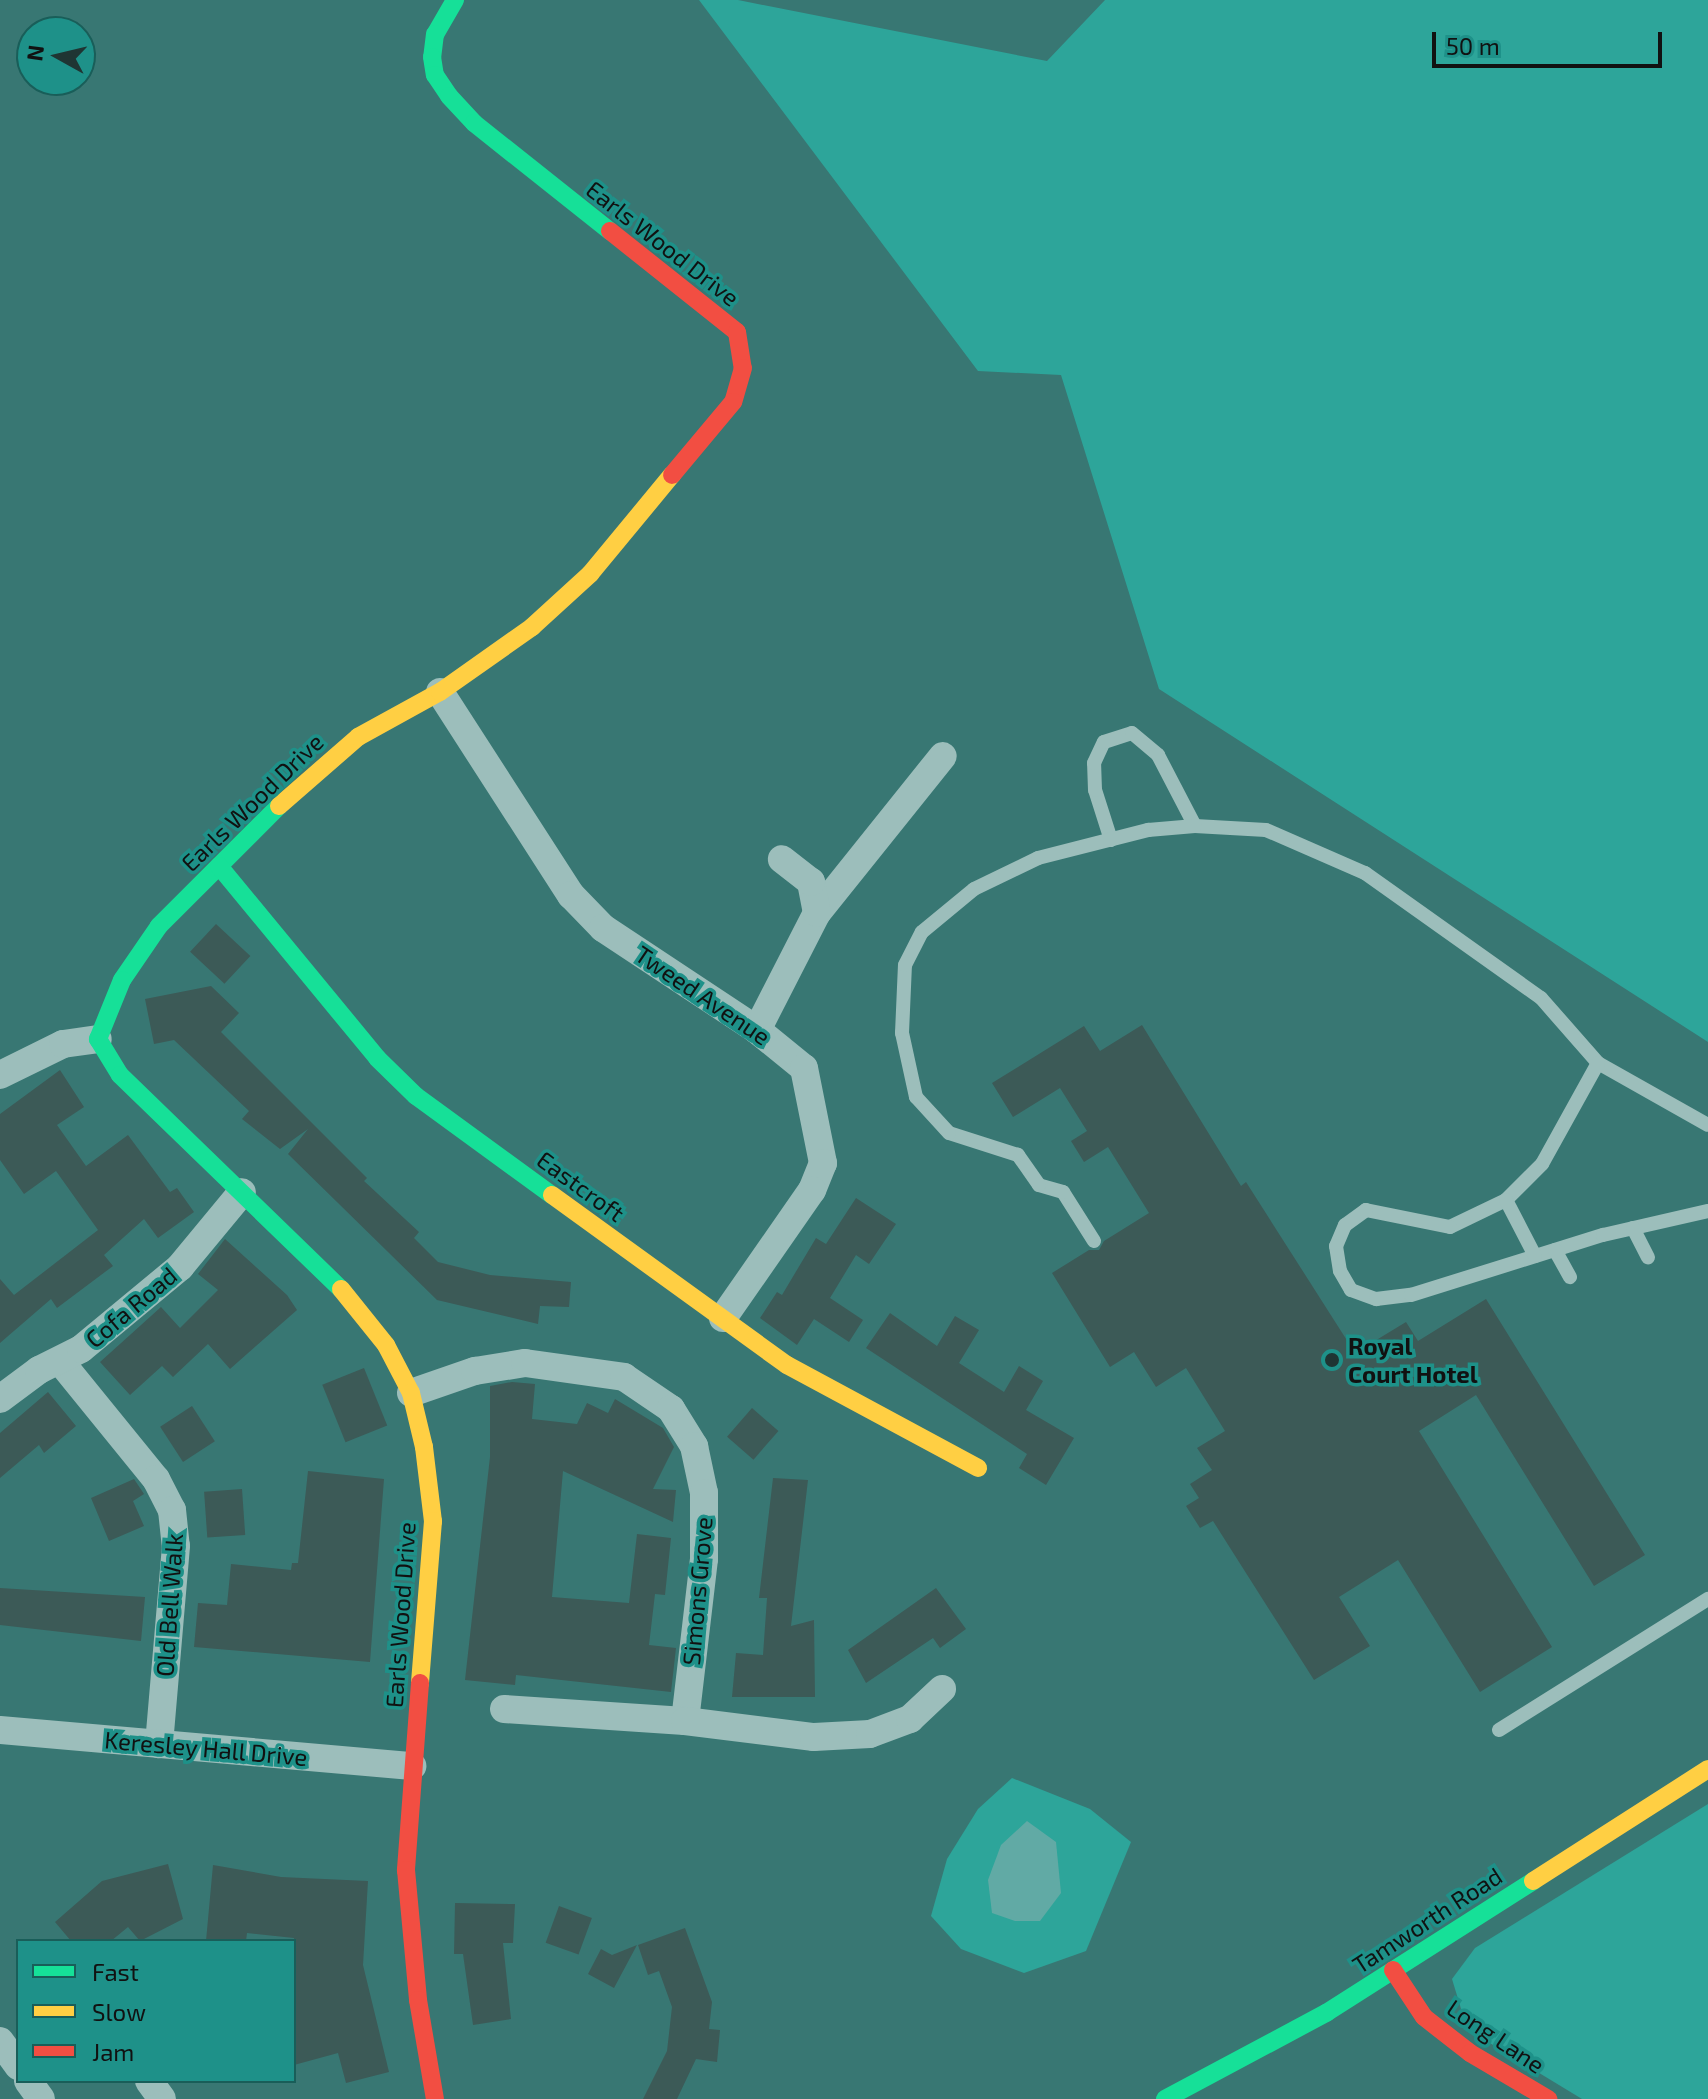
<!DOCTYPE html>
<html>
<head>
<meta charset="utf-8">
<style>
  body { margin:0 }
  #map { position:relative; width:1708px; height:2099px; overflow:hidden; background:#387773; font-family:"Exo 2",sans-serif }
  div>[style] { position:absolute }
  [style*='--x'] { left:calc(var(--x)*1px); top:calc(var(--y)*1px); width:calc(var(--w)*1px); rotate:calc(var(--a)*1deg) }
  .green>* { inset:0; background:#2da59a }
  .water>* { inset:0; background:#61aaa5 }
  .building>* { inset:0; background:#3c5a57; transform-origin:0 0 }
  .lane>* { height:14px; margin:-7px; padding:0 7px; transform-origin:7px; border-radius:7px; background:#9cbebb }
  .street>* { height:28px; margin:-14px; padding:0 14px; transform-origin:14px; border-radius:14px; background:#9cbebb }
  .fast>* { height:18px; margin:-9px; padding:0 9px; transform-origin:9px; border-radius:9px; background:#16e098 }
  .slow>* { height:18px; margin:-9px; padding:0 9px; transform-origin:9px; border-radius:9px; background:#ffcf43 }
  .jam>* { height:18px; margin:-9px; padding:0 9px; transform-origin:9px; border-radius:9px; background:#f24e42 }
  .dots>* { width:22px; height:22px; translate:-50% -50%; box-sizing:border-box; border:4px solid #1e9189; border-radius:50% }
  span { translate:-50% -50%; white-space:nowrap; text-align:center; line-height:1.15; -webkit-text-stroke:7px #1e9189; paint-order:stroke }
  .street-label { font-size:24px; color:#111 }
  .poi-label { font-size:24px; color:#111; font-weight:700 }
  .left { translate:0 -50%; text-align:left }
  .legend { position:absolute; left:16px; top:1939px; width:280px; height:144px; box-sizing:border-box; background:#1e9189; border:2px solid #195e59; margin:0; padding:10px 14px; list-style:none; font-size:24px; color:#111 }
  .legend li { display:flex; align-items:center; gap:16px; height:40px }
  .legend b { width:40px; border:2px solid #195e59 }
  .north { position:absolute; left:16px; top:16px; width:80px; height:80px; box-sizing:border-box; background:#1e9189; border:2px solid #195e59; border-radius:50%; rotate:278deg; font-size:22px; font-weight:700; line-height:32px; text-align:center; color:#111 }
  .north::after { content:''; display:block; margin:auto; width:28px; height:36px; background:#1f3533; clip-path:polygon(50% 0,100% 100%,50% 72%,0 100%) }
  .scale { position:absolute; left:1432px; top:32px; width:230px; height:36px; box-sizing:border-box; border:4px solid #111; border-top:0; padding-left:10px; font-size:24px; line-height:28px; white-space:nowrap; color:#111; -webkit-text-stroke:6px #1e9189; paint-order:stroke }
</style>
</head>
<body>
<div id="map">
  <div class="green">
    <div style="clip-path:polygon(699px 0,738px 0,1047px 61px,1105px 0,1708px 0,1708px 1042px,1159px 689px,1061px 375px,978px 371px)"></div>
    <div style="clip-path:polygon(1012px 1778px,1090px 1809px,1131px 1842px,1086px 1951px,1024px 1973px,961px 1949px,931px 1916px,947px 1859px,978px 1809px)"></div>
    <div style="clip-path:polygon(1708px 1804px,1708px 2099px,1582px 2099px,1480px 2037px,1465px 2022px,1452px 1979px,1475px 1948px)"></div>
  </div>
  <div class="water">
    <div style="clip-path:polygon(1027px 1821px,1056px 1842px,1061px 1893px,1040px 1921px,1015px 1921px,992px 1913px,988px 1880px,1001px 1845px)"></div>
  </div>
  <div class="building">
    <div style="left:216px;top:924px;width:47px;height:38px;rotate:43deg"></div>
    <div style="clip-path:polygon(211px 986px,239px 1013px,221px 1032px,367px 1178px,364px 1181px,419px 1232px,414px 1238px,438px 1262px,490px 1275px,571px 1282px,569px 1307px,540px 1306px,538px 1324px,437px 1300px,288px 1154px,308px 1129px,280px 1149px,242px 1119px,249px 1111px,174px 1040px,154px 1044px,145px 999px)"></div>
    <div style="clip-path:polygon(1142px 1025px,1241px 1186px,1246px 1182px,1355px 1353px,1406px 1322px,1418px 1341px,1486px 1299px,1645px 1555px,1594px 1586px,1476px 1395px,1419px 1431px,1552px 1647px,1480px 1692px,1398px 1560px,1339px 1597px,1370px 1646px,1314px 1680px,1213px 1521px,1200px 1528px,1186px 1506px,1199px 1498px,1190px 1484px,1212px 1470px,1197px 1448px,1225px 1431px,1186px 1368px,1156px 1387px,1134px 1352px,1110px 1367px,1052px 1273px,1089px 1250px,1099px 1250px,1104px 1241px,1149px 1213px,1108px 1147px,1084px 1162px,1071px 1141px,1087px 1131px,1060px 1088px,1013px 1117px,992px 1083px,1084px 1026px,1100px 1051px)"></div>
    <div style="clip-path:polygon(60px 1070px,84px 1107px,57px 1125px,86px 1166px,128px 1135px,170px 1192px,177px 1188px,194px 1212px,158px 1238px,144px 1219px,104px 1255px,113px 1266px,57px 1308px,51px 1299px,0 1343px,0 1279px,14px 1295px,98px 1230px,56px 1171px,24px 1194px,0 1160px,0 1114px)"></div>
    <div style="clip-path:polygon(856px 1198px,896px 1224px,869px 1264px,856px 1255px,830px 1298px,863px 1320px,849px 1342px,814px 1319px,797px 1345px,760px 1318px,777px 1292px,782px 1295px,816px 1238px,826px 1244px)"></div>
    <div style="clip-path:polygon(225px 1239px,287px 1295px,297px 1310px,230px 1369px,208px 1344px,173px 1377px,162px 1366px,130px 1395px,100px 1362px,161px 1307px,180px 1328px,218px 1290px,198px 1274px)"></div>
    <div style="clip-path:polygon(890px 1313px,937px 1346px,955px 1316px,979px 1330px,959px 1363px,1004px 1392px,1019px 1366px,1043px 1381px,1026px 1410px,1074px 1438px,1046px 1485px,1019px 1468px,1027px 1454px,866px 1348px)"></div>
    <div style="left:364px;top:1368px;width:62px;height:45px;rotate:68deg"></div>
    <div style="clip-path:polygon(512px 1382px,535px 1384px,532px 1419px,577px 1424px,587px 1403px,608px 1413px,615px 1399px,663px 1428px,674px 1447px,653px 1489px,676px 1490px,673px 1522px,563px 1471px,552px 1597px,629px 1603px,637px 1534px,671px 1538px,665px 1595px,655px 1594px,649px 1645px,676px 1648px,671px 1692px,516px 1675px,515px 1685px,465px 1680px,490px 1457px,490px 1386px)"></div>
    <div style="clip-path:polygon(48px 1392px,76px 1426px,44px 1453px,39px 1445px,0 1478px,0 1433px)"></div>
    <div style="left:192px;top:1406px;width:42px;height:38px;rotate:57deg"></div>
    <div style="left:752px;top:1408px;width:35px;height:38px;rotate:41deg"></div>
    <div style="clip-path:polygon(308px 1471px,384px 1479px,370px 1662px,194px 1647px,198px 1603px,227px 1605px,231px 1564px,291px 1570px,292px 1563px,298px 1563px)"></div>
    <div style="clip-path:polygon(773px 1478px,808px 1480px,791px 1626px,814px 1620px,815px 1697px,732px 1697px,736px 1653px,763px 1655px,767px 1598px,759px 1598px)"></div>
    <div style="clip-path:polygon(134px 1479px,144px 1494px,133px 1501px,144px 1526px,109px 1541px,91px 1498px)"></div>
    <div style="left:242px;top:1489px;width:46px;height:38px;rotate:86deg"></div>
    <div style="clip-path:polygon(0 1588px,145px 1597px,141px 1641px,0 1625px)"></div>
    <div style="clip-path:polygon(936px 1588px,966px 1629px,940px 1648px,933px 1638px,866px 1683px,848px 1650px)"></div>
    <div style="clip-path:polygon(168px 1864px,183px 1919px,140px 1941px,128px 1927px,111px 1941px,71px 1941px,55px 1922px,102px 1881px)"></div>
    <div style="clip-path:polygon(213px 1865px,281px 1877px,368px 1881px,363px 1965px,389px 2072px,346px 2083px,338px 2053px,294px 2065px,294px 1938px,247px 1933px,246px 1941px,206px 1941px)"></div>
    <div style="clip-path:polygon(455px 1903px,515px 1904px,513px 1943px,503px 1943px,511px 2019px,473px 2025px,463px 1954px,454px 1954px)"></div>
    <div style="left:559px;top:1906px;width:35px;height:39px;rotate:20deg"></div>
    <div style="clip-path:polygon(685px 1928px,712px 2002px,709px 2029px,720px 2030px,717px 2062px,696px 2059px,677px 2099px,643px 2099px,667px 2051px,672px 2007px,659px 1971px,648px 1975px,638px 1945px)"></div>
    <div style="clip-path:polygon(637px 1945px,614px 1988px,588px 1974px,601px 1949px,612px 1955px)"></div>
  </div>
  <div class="lane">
    <div style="--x:1111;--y:840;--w:52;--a:-107.7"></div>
    <div style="--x:1095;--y:790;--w:27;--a:-92"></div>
    <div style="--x:1094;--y:763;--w:23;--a:-65"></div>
    <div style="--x:1104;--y:742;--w:29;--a:-18"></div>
    <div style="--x:1132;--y:733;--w:34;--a:40"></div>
    <div style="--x:1158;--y:755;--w:80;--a:62.5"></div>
    <div style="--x:1195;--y:826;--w:71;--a:3.2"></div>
    <div style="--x:1266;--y:830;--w:108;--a:23.5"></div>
    <div style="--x:1365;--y:873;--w:216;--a:35.4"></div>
    <div style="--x:1541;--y:998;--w:86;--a:48.8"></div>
    <div style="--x:1598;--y:1063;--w:126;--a:29.4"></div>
    <div style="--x:1598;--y:1063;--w:115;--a:119"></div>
    <div style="--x:1542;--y:1164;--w:51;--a:135"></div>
    <div style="--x:1506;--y:1200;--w:62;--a:154.3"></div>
    <div style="--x:1450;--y:1227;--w:86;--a:-168.6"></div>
    <div style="--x:1366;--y:1210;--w:26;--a:144"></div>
    <div style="--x:1345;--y:1225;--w:23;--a:113"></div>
    <div style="--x:1336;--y:1246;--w:25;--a:81"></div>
    <div style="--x:1340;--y:1271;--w:22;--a:60"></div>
    <div style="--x:1351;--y:1290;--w:27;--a:20"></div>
    <div style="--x:1376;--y:1299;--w:35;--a:-7"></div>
    <div style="--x:1411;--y:1295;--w:201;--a:-17.4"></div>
    <div style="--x:1603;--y:1235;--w:108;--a:-12.9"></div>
    <div style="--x:1506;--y:1200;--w:63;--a:62.6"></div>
    <div style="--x:1633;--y:1228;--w:33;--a:63"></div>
    <div style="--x:1094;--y:1241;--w:58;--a:-122.3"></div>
    <div style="--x:1063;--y:1192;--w:25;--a:-164"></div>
    <div style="--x:1039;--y:1185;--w:37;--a:-125"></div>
    <div style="--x:1018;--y:1155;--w:72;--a:-162.3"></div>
    <div style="--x:949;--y:1133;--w:49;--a:-132.5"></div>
    <div style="--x:916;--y:1097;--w:66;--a:-102.3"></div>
    <div style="--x:902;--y:1033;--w:68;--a:-87.5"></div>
    <div style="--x:905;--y:965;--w:37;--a:-63"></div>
    <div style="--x:922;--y:932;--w:67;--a:-39.6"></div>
    <div style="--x:974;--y:889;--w:71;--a:-25.8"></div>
    <div style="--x:1038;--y:858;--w:114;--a:-14.3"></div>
    <div style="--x:1148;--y:830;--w:47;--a:-4.9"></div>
    <div style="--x:1555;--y:1250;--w:31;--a:61"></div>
    <div style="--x:1499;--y:1730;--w:247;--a:-32.1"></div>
  </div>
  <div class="street">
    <div style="--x:440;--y:692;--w:242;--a:57.2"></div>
    <div style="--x:571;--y:895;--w:46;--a:45.9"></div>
    <div style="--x:603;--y:928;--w:185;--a:33.5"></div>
    <div style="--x:757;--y:1030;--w:60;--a:39"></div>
    <div style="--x:804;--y:1068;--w:97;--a:78.7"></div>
    <div style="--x:823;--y:1163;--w:29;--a:112"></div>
    <div style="--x:812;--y:1190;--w:156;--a:124.8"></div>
    <div style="--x:817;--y:913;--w:201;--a:-51.3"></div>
    <div style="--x:757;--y:1030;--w:131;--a:-62.9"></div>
    <div style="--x:817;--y:913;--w:32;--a:-101"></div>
    <div style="--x:811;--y:882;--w:37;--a:-142"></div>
    <div style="--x:0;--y:1075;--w:70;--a:-26.2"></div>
    <div style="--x:63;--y:1044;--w:35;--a:-8"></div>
    <div style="--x:60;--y:1361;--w:152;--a:50.9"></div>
    <div style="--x:156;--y:1479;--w:35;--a:63"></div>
    <div style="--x:172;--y:1510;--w:36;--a:84"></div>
    <div style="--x:176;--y:1546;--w:199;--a:94.9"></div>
    <div style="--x:411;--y:1393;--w:68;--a:-19"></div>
    <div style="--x:475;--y:1371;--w:51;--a:-9.1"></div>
    <div style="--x:525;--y:1363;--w:100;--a:8"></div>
    <div style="--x:624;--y:1377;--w:57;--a:34.2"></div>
    <div style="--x:671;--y:1409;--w:44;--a:58.1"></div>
    <div style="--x:694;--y:1446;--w:48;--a:78"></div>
    <div style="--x:704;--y:1493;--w:66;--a:90"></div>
    <div style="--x:704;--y:1559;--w:163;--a:96.7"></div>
    <div style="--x:0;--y:1399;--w:49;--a:-36.6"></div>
    <div style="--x:39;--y:1370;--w:47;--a:-26.6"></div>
    <div style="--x:81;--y:1349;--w:129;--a:-39.6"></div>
    <div style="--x:180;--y:1267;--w:97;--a:-50.4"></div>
    <div style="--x:504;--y:1709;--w:181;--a:3.8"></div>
    <div style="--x:685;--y:1721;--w:130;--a:7.1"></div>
    <div style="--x:814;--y:1737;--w:56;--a:-3.1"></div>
    <div style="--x:870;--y:1734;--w:43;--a:-20.6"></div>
    <div style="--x:910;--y:1719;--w:44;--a:-43.2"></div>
    <div style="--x:0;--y:1730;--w:414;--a:5"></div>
    <div style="--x:0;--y:2041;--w:31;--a:54"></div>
    <div style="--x:28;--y:2081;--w:22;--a:54"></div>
    <div style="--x:149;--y:2081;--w:22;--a:54"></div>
  </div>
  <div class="fast">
    <div style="--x:455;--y:0;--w:39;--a:120"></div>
    <div style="--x:435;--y:34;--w:23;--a:97"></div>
    <div style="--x:432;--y:57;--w:18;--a:81"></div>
    <div style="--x:435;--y:75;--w:25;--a:56"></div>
    <div style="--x:449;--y:96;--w:37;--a:47"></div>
    <div style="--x:474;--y:123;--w:174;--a:38.5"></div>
    <div style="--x:279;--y:806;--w:170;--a:135"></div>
    <div style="--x:159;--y:926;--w:65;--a:124.4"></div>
    <div style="--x:122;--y:980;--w:64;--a:112.1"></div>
    <div style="--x:98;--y:1039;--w:42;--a:58.6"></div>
    <div style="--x:120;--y:1075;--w:308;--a:44.1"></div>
    <div style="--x:219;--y:866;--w:249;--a:50.5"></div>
    <div style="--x:377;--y:1058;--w:54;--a:44.3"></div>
    <div style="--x:416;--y:1096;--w:168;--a:36.1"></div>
    <div style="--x:1165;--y:2099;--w:183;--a:-28.1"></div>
    <div style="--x:1326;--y:2013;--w:246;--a:-32.5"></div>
  </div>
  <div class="slow">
    <div style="--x:279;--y:806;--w:105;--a:-41.1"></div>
    <div style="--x:358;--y:737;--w:94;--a:-28.8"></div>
    <div style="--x:440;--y:692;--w:113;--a:-35.2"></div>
    <div style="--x:532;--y:627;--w:79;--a:-42.4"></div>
    <div style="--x:590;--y:574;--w:129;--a:-50.4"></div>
    <div style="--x:552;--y:1195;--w:290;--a:35.9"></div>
    <div style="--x:787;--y:1365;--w:217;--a:28.3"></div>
    <div style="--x:341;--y:1289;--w:72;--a:51.2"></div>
    <div style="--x:386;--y:1345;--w:54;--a:62.5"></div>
    <div style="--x:411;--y:1393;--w:56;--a:76.5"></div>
    <div style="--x:424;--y:1447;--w:75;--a:83.1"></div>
    <div style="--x:433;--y:1521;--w:163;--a:94.6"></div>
    <div style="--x:1533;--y:1881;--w:208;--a:-32.6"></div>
  </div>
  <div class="jam">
    <div style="--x:610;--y:231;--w:162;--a:38.5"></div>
    <div style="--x:737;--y:332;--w:36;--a:81"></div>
    <div style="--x:743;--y:368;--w:35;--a:106"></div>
    <div style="--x:733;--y:402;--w:95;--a:129.9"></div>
    <div style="--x:420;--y:1683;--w:188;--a:94.3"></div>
    <div style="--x:406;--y:1870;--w:131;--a:84.7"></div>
    <div style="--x:418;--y:2000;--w:100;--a:80.3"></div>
    <div style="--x:1393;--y:1970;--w:56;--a:56.6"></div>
    <div style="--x:1424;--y:2017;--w:58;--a:38"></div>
    <div style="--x:1470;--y:2053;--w:91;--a:30.5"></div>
  </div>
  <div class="dots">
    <div style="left:1332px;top:1360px;background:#1f3533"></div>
  </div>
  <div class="street-label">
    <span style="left:663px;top:243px;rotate:38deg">Earls Wood Drive</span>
    <span style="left:252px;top:802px;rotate:-44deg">Earls Wood Drive</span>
    <span style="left:703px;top:995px;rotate:34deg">Tweed Avenue</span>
    <span style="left:581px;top:1186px;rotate:36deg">Eastcroft</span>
    <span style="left:131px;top:1307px;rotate:-40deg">Cofa Road</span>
    <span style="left:697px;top:1591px;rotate:-85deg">Simons Grove</span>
    <span style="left:169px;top:1605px;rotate:-86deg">Old Bell Walk</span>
    <span style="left:400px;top:1615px;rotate:-86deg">Earls Wood Drive</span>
    <span style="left:206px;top:1748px;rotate:5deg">Keresley Hall Drive</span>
    <span style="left:1427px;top:1920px;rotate:-33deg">Tamworth Road</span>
    <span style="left:1496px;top:2036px;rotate:34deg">Long Lane</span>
  </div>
  <div class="poi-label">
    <span class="left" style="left:1348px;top:1360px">Royal<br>Court Hotel</span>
  </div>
  <ul class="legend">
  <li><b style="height:10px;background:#16e098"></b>Fast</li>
  <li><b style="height:10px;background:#ffcf43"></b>Slow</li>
  <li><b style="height:10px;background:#f24e42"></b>Jam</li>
  </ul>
  <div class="north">N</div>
  <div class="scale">50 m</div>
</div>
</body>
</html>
